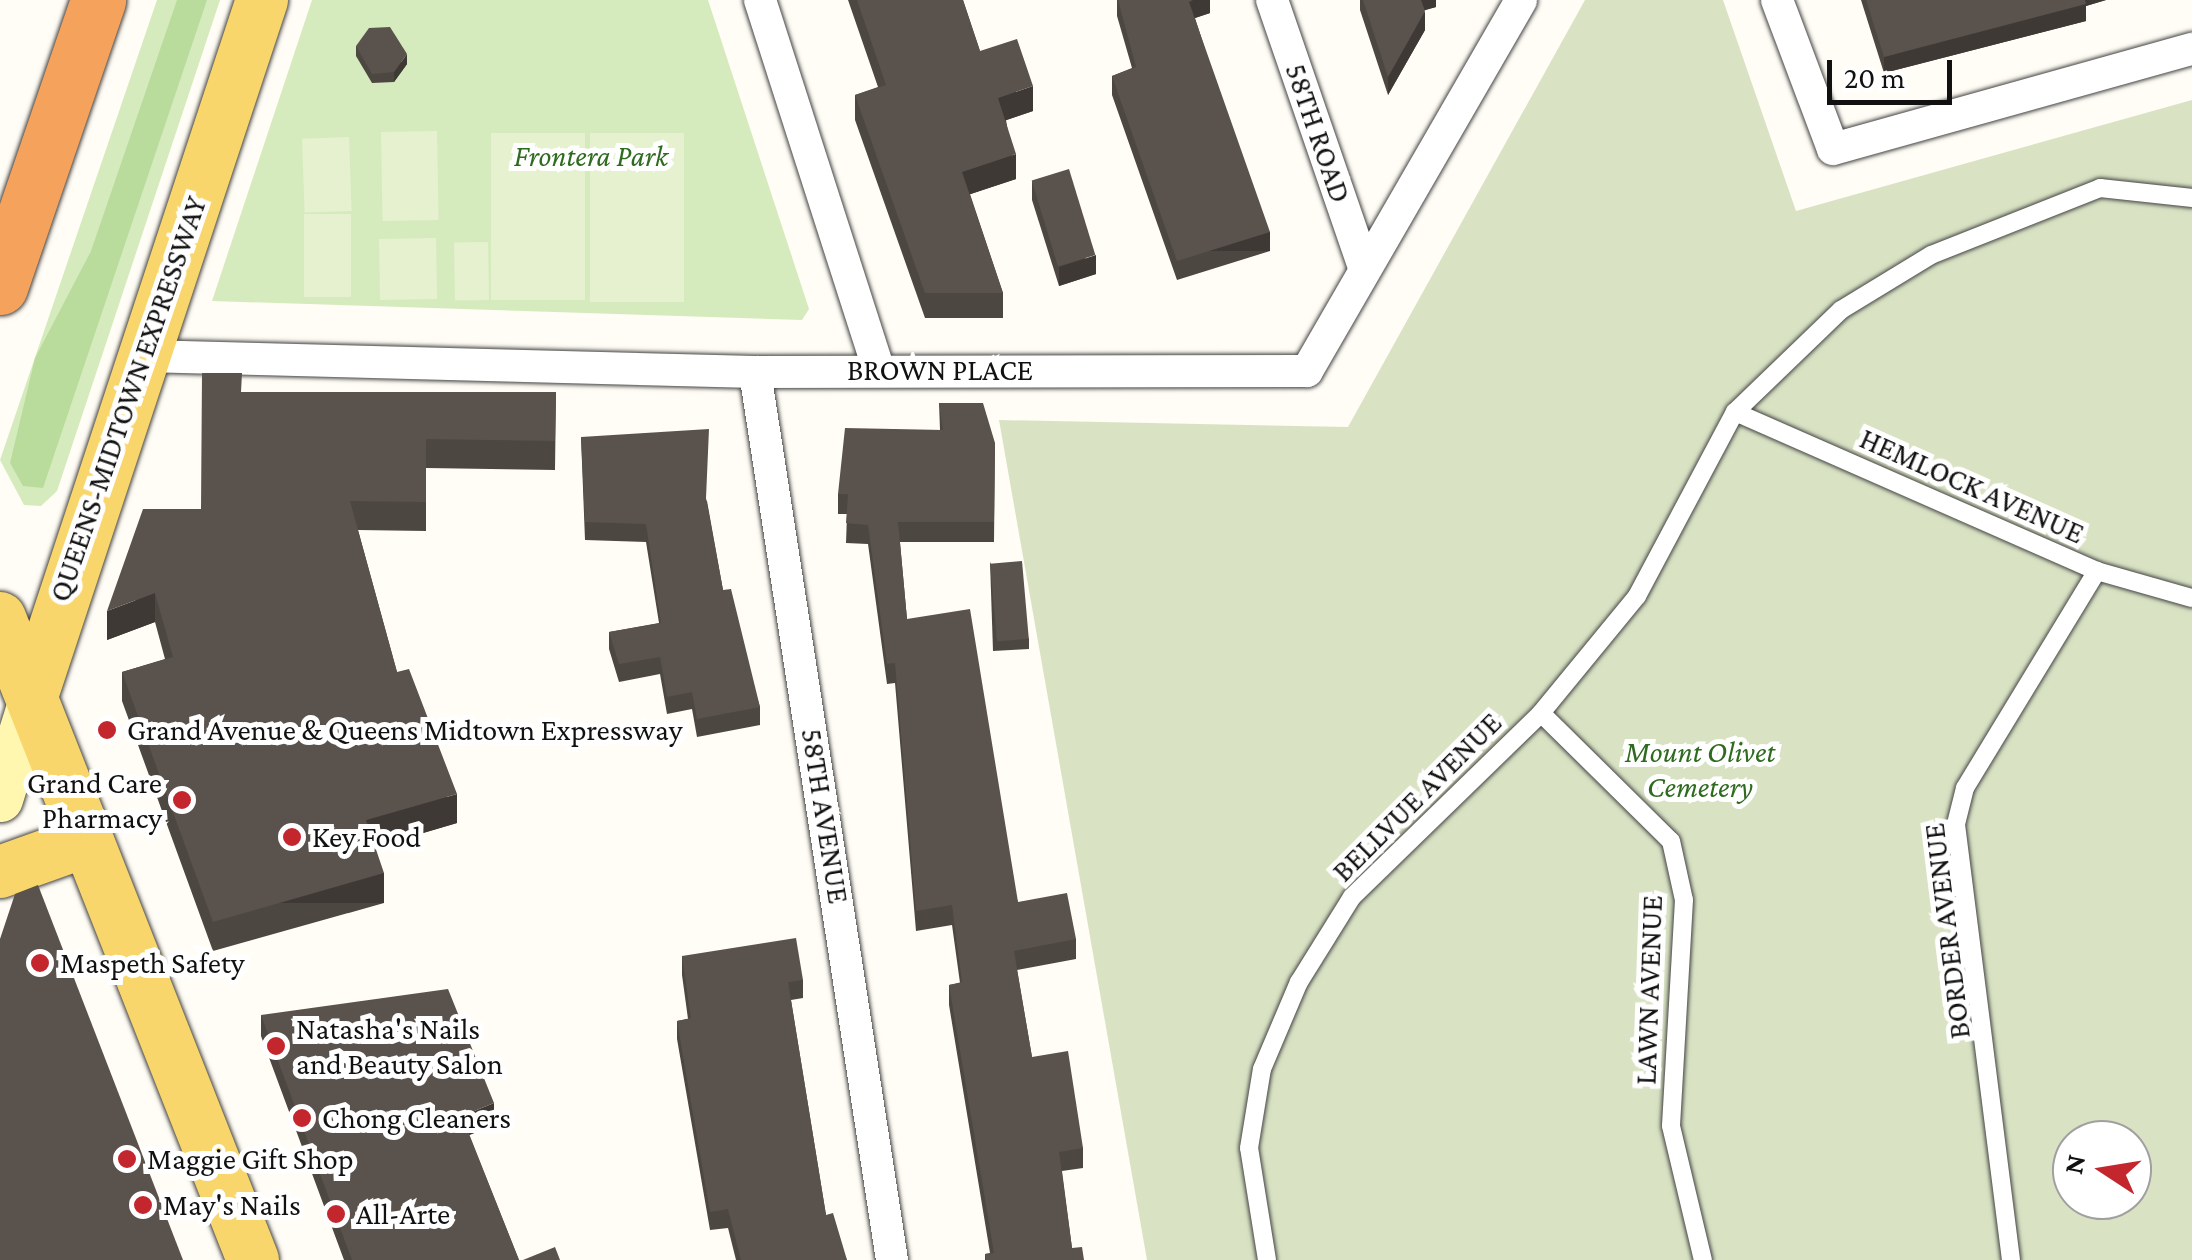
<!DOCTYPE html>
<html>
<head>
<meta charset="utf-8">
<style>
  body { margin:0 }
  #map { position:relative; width:2192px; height:1260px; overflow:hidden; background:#fffdf5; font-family:"Crimson Pro",serif }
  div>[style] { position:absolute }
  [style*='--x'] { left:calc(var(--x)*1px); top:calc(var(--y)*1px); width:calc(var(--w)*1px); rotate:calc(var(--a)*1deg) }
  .green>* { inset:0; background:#d5ebbd }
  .forest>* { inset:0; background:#b9dc9c }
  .cemetery>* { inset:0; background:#d9e3c4 }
  .pitch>* { inset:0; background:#e6f2cf; transform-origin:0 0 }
  .roads { filter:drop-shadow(0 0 2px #444) drop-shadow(0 0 2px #444) }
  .service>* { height:18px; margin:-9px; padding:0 9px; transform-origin:9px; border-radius:9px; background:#fff }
  .minor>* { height:32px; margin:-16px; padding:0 16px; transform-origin:16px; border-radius:16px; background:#fff }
  .secondary>* { height:45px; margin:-22.5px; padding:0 22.5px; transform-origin:22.5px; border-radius:22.5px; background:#fff6b0 }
  .primary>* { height:52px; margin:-26px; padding:0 26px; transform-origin:26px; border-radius:26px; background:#f9d66b }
  .motorway>* { height:55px; margin:-27.5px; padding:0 27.5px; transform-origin:27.5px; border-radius:27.5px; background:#f5a25d }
  .wall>* { inset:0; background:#4d4742 }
  .shaded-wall>* { inset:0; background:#3f3936; transform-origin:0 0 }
  .building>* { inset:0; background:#5a524d; transform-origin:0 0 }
  .dots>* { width:28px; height:28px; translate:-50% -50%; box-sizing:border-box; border:5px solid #fff; border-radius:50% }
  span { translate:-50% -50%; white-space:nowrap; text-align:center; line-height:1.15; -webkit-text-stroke:10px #fff; paint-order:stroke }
  .street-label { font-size:30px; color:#111 }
  .park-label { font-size:30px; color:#2f6b1f; font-style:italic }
  .poi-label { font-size:30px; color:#111 }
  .left { translate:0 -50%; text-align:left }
  .right { translate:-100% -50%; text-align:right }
  .north { position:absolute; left:2052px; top:1120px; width:100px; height:100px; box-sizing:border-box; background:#fff; border:2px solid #a0a0a0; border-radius:50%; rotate:282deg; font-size:28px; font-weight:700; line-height:40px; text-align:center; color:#111 }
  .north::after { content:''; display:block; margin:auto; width:35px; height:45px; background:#c4262e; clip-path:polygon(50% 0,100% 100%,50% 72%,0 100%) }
  .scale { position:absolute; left:1827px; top:60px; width:125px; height:45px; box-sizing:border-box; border:5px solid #111; border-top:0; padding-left:12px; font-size:30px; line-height:35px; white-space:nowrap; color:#111; -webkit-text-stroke:8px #fff; paint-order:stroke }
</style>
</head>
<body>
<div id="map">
  <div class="green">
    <div style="clip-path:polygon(157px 0,220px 0,57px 491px,41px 506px,24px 505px,0 460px)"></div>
    <div style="clip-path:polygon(312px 0,708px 0,809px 309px,802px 320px,212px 301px)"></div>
  </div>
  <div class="forest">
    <div style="clip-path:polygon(177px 0,207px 0,43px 488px,23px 486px,10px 463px,35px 358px,91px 251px)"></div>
  </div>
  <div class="cemetery">
    <div style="clip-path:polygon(evenodd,1585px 0,1723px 0,1796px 211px,2192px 100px,2192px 1260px,1147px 1260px,999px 420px,1348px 427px,1585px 0,2072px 1140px,2132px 1140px,2132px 1200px,2072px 1200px,2072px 1140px)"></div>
  </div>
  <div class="pitch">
    <div style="left:437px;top:131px;width:89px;height:56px;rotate:89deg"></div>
    <div style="left:585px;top:133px;width:167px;height:94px;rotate:90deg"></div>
    <div style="left:684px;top:133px;width:169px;height:94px;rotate:90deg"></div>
    <div style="left:349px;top:137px;width:74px;height:47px;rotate:88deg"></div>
    <div style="left:304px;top:214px;width:47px;height:83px"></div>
    <div style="left:436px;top:238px;width:61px;height:57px;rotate:89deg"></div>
    <div style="left:488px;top:242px;width:58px;height:34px;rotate:89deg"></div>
  </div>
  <div class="roads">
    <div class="service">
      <div style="--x:1735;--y:412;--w:395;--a:23.7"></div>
      <div style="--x:2097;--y:571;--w:99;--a:15.9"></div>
      <div style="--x:1541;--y:713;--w:182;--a:44.6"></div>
      <div style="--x:1671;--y:841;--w:60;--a:77.6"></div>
      <div style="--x:1684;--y:900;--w:226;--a:93.3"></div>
      <div style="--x:1671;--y:1126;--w:138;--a:76.6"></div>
      <div style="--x:1267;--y:1260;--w:113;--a:-99.1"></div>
      <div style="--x:1249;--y:1148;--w:80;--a:-80.7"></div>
      <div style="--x:1262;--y:1069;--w:95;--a:-67"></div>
      <div style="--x:1299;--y:982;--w:100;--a:-58.1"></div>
      <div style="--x:1352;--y:897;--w:264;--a:-44.2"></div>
      <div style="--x:1541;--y:713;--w:151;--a:-50.6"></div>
      <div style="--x:1637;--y:596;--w:208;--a:-62"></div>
      <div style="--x:1735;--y:412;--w:147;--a:-43.9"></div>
      <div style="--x:1841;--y:310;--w:105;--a:-31.4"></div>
      <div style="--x:1931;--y:255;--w:182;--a:-21.6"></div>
      <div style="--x:2100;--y:188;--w:93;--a:6.2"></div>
      <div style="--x:2011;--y:1260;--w:439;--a:-97.2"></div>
      <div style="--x:1956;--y:824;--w:37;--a:-76"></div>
      <div style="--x:1965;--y:788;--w:254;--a:-58.7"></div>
    </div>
    <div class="minor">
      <div style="--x:760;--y:0;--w:389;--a:72.2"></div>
      <div style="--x:1272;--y:0;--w:282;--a:71"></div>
      <div style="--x:1777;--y:0;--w:159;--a:69.4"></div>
      <div style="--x:1833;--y:149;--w:373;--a:-15.6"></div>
      <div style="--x:144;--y:356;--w:611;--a:1.5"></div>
      <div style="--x:755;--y:372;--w:552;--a:-0.1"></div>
      <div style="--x:1307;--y:371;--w:428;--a:-60"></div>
      <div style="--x:755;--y:372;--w:899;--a:81.23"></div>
    </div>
    <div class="secondary">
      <div style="--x:0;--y:799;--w:108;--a:-72.7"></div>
    </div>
    <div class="primary">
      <div style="--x:0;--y:618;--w:690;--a:68.49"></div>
      <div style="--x:32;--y:696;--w:733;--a:-71.71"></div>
      <div style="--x:0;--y:872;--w:89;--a:-19.7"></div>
    </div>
    <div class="motorway">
      <div style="--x:0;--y:287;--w:303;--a:-71.1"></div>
    </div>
  </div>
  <div class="wall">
    <div style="clip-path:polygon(848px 0,963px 0,980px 51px,1033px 111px,1006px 120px,1016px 179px,970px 194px,1003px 293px,1003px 318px,925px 318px,855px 120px,855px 95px,878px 87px)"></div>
    <div style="clip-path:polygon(1117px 0,1210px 0,1210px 13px,1195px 18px,1270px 251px,1177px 280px,1112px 95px,1112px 76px,1132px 68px,1117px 16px)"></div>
    <div style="clip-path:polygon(1360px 0,1436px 0,1436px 7px,1424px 10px,1425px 30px,1388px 95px,1360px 10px)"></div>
    <div style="clip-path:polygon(1861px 0,2106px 0,2086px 6px,2086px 21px,1884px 73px)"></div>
    <div style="clip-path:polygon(356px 46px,407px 64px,394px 82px,372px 83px,356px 56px)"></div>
    <div style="clip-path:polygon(1032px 181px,1096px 274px,1059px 286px,1032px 200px)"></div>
    <div style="clip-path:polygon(242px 392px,556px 392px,555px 470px,426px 468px,426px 531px,358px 530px,397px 672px,457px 823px,375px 847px,384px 903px,213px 951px,122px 701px,122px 672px,165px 659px,155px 622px,107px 640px,201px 509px)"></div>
    <div style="clip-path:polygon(939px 403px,995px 443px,994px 542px,900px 542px,907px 619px,1018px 902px,1076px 939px,1076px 959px,1017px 970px,1032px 1057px,1083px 1148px,1083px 1168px,1062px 1171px,1072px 1248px,1084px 1260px,985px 1260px,985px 1254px,990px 1253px,949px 1005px,949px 985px,960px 983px,952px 925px,916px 931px,895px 683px,887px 684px,868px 544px,846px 543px,847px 514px,838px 514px,838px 494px,940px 430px)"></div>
    <div style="clip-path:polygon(581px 437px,707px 501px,723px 590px,760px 707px,760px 725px,697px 737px,692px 709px,667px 714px,660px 674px,619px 682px,609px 649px,609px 632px,659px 623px,646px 542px,585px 540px)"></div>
    <div style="clip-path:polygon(990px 562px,1029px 639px,1029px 649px,993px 651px)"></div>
    <div style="clip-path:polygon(682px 956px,803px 980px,803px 998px,791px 1000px,826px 1215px,847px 1260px,736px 1260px,728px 1228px,710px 1230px,677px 1039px,677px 1021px,688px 1019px,682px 975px)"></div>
    <div style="clip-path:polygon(261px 1015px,494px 1125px,469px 1135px,519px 1260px,344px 1260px,261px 1036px)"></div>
  </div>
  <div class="shaded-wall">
    <div style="clip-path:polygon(1193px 0,1210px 0,1210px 13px,1189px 20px,1189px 2px)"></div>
    <div style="clip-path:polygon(1419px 0,1436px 0,1436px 7px,1419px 12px)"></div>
    <div style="clip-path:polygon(2083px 0,2106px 0,2086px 6px,2086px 21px,1884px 73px,1884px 57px)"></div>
    <div style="clip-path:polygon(1425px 11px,1425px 30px,1388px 95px,1388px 77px)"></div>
    <div style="clip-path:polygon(407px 54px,407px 64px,394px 82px,394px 72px)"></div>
    <div style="clip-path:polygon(1033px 86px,1033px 111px,998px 123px,998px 98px)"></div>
    <div style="clip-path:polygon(1016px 154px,1016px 179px,962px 197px,962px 172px)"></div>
    <div style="left:1270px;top:232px;width:19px;height:97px;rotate:90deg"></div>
    <div style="clip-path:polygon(1096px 255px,1096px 274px,1059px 286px,1059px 267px)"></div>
    <div style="clip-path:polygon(155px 593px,155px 622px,107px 640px,107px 611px)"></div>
    <div style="clip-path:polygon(457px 794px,457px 823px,366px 850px,366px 820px)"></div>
    <div style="left:384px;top:873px;width:30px;height:178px;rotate:90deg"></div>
    <div style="clip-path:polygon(494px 1103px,494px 1125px,462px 1138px,462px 1116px)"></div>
  </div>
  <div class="building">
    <div style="clip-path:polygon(857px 0,963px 0,980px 51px,1017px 39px,1033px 86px,998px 98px,1016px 154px,962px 172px,1003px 293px,925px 293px,855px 95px,886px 85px)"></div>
    <div style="clip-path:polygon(1118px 0,1193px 0,1189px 2px,1270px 232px,1177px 261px,1112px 76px,1136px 67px)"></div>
    <div style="clip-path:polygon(1363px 0,1421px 0,1425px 11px,1388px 77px)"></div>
    <div style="clip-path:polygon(1866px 0,2085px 0,2086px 4px,1884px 57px)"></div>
    <div style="clip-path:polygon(390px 27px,407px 54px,394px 72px,372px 74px,356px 46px,369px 28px)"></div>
    <div style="left:1069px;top:169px;width:90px;height:39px;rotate:73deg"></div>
    <div style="clip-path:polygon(202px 373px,242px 373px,241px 392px,556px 392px,555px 441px,426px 439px,426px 502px,350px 501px,397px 672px,409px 669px,457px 794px,366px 820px,384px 873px,213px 922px,122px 672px,173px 657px,155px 593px,107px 611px,143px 509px,201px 509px)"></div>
    <div style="clip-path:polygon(939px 403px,983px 403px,995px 443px,994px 522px,898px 522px,907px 619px,970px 609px,1018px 902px,1067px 893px,1076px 939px,1014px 951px,1032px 1057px,1068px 1051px,1083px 1148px,1059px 1152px,1072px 1248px,1082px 1247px,1084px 1260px,986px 1260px,985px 1254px,994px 1253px,949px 985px,962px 982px,952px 905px,916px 911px,895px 663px,887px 664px,868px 525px,846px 523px,848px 494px,838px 494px,845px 428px,943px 430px)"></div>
    <div style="clip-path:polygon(709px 429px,706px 498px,723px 590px,731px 589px,760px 707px,697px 719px,692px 692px,667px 697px,660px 657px,619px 664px,609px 632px,661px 623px,646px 524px,585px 522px,581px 437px)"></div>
    <div style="left:1022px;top:561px;width:78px;height:32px;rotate:85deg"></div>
    <div style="clip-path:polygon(38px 885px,183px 1260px,0 1260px,0 939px,15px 894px)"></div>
    <div style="clip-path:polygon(796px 938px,803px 980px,788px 982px,826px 1215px,833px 1213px,847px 1260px,741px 1260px,728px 1209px,710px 1212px,677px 1021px,691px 1018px,682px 956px)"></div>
    <div style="clip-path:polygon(448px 989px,494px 1103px,462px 1116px,519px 1260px,352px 1260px,261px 1015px)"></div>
    <div style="clip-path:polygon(555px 1247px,560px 1260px,523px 1260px)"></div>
  </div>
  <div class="dots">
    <div style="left:107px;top:730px;background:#c4262e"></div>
    <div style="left:182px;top:800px;background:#c4262e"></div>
    <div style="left:292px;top:837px;background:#c4262e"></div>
    <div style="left:40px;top:963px;background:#c4262e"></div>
    <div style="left:276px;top:1046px;background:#c4262e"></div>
    <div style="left:302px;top:1118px;background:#c4262e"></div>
    <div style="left:127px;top:1159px;background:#c4262e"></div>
    <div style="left:143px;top:1205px;background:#c4262e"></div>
    <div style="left:336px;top:1214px;background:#c4262e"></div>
  </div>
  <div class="street-label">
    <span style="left:1318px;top:133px;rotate:71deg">58TH ROAD</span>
    <span style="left:940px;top:370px">BROWN PLACE</span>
    <span style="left:128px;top:399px;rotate:-71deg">QUEENS-MIDTOWN EXPRESSWAY</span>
    <span style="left:1972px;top:486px;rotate:24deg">HEMLOCK AVENUE</span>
    <span style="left:1417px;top:797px;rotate:-45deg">BELLVUE AVENUE</span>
    <span style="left:825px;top:816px;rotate:81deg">58TH AVENUE</span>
    <span style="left:1947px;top:931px;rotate:-97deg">BORDER AVENUE</span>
    <span style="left:1649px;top:990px;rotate:-88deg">LAWN AVENUE</span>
  </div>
  <div class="park-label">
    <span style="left:591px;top:156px">Frontera Park</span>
    <span style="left:1700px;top:769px">Mount Olivet<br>Cemetery</span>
  </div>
  <div class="poi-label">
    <span class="left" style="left:127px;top:730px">Grand Avenue &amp; Queens Midtown Expressway</span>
    <span class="right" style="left:162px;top:800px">Grand Care<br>Pharmacy</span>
    <span class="left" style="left:312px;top:837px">Key Food</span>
    <span class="left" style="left:60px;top:963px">Maspeth Safety</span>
    <span class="left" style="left:296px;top:1046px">Natasha's Nails<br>and Beauty Salon</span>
    <span class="left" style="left:322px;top:1118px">Chong Cleaners</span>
    <span class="left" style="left:147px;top:1159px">Maggie Gift Shop</span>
    <span class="left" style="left:163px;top:1205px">May's Nails</span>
    <span class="left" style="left:356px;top:1214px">All-Arte</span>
  </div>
  <div class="north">N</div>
  <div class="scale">20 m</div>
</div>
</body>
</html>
